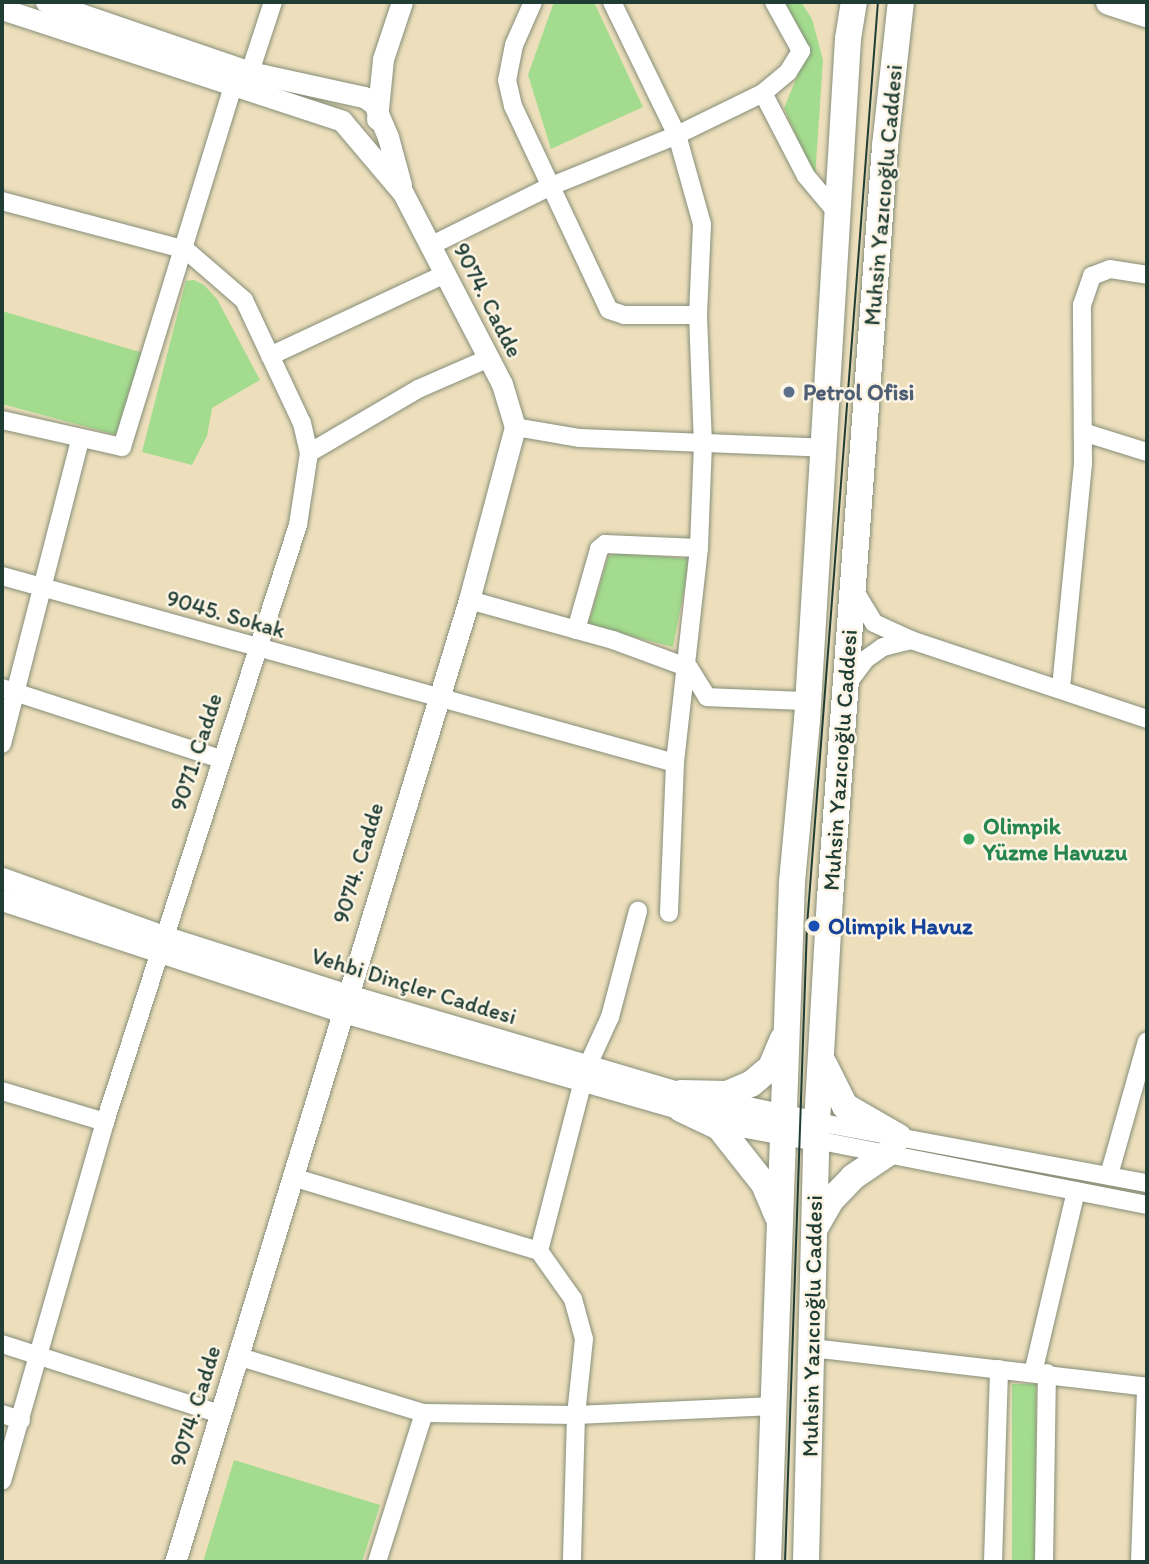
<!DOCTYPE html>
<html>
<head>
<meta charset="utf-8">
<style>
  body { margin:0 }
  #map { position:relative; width:1149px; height:1564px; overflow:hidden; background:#eddfbc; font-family:Itim,sans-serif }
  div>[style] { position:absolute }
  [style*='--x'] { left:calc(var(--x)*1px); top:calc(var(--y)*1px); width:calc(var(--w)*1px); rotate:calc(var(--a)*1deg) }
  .green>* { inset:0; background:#a3dc8e; transform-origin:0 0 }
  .roads { filter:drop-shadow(0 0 2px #868e78) drop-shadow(0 0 2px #868e78) }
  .minor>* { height:18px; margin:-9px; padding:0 9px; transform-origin:9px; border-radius:9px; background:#fff }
  .tertiary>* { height:21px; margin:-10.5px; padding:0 10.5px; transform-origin:10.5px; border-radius:10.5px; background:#fff }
  .primary>* { height:26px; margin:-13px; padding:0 13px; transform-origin:13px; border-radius:13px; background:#fff }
  .tram>* { height:2px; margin:-1px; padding:0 1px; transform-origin:1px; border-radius:1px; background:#1f3d34 }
  .dots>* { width:19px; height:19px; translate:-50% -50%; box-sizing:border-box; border:4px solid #fcf5e5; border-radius:50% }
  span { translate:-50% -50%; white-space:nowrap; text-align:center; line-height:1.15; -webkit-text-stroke:5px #fcf5e5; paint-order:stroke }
  .street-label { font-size:23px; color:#1f3d34 }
  .service-label { font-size:23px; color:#4e5e75; font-weight:700 }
  .left { translate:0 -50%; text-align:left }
  .leisure-label { font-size:23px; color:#27864d; font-weight:700 }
  .transit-label { font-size:23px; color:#164399; font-weight:700 }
  .frame { position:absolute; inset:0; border:4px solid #1f3d34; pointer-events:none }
</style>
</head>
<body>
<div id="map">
  <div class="green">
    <div style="clip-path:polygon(554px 2px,594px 2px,643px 107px,551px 149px,528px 75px)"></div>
    <div style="clip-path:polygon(777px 2px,801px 2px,812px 19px,823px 60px,815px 178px,784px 108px,804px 60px)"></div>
    <div style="clip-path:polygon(194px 280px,204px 285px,217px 299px,260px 380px,212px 408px,207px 436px,192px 465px,142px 452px,186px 281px)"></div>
    <div style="clip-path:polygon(2px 311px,143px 353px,117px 435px,2px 404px)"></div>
    <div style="clip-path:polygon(616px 553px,690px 559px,673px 647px,588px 625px,608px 557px)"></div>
    <div style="left:1012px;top:1384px;width:24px;height:178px"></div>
    <div style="clip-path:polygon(234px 1460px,380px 1505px,362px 1562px,203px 1562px)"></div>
  </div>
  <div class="roads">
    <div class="minor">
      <div style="--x:533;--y:2;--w:47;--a:113.8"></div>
      <div style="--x:514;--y:45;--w:36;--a:101"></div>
      <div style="--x:507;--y:80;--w:27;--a:77"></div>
      <div style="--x:513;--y:106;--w:225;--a:64.8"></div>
      <div style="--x:609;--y:310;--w:16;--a:18"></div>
      <div style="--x:624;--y:315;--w:74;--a:0"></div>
      <div style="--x:612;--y:2;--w:148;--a:64"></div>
      <div style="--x:677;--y:135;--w:92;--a:74.3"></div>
      <div style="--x:702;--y:224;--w:91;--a:92.5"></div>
      <div style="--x:698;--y:315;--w:128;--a:87.8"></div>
      <div style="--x:703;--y:443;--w:105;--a:92.2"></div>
      <div style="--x:699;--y:548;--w:216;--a:96.4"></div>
      <div style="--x:675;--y:763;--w:150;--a:92.3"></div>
      <div style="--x:250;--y:72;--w:74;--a:-71.8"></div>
      <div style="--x:763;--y:93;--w:33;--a:-40"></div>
      <div style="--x:788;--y:72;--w:25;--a:-58"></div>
      <div style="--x:801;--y:51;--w:56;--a:-118.9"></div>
      <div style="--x:2;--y:201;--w:190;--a:14.9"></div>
      <div style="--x:186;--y:250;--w:77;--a:40.8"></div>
      <div style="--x:244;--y:300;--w:136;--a:64.8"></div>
      <div style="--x:302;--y:423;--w:31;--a:77"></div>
      <div style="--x:309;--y:453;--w:73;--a:98.7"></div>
      <div style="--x:298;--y:525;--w:627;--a:107.92"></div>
      <div style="--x:105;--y:1122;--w:373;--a:106"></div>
      <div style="--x:430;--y:246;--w:133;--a:-26.4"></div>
      <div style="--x:549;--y:187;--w:138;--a:-22.1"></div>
      <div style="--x:677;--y:135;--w:96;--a:-26"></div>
      <div style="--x:763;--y:93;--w:93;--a:62.6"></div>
      <div style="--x:806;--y:176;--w:50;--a:49.9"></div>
      <div style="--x:270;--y:356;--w:193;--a:-25.1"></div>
      <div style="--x:2;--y:420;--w:123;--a:12.7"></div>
      <div style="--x:122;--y:447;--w:380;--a:-72.9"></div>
      <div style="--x:515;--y:427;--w:66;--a:9.6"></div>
      <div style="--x:580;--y:438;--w:245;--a:2.3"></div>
      <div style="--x:1083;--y:432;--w:67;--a:17.4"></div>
      <div style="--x:309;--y:453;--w:126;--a:-30.4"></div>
      <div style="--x:418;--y:389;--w:77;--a:-23.6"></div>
      <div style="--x:2;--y:576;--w:698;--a:15.53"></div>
      <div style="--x:469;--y:600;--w:149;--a:15.5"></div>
      <div style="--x:613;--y:640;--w:81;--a:20.2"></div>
      <div style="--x:689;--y:668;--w:34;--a:58"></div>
      <div style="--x:707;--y:697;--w:101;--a:2.3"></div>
      <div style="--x:576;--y:630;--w:84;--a:-74.1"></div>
      <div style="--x:599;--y:549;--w:8;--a:-40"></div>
      <div style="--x:605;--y:544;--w:94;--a:2.4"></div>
      <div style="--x:911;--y:640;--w:249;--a:18.5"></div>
      <div style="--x:847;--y:684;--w:31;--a:-53"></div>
      <div style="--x:866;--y:659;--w:21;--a:-35"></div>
      <div style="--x:883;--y:647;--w:29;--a:-14"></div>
      <div style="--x:911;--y:640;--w:41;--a:-155.3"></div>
      <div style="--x:874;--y:623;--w:39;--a:-121"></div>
      <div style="--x:2;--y:688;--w:229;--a:18"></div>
      <div style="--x:1061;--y:688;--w:225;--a:-84.4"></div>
      <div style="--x:1083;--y:464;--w:159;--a:-90.4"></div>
      <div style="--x:1082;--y:305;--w:31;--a:-71"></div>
      <div style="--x:1092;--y:276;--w:19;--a:-21"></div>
      <div style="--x:1110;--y:269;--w:37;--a:9"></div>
      <div style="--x:2;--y:744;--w:313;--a:-75.6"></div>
      <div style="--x:588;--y:1065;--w:53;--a:-65.4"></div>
      <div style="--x:610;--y:1017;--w:110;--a:-75.2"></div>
      <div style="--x:2;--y:1091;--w:108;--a:16.8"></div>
      <div style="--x:817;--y:1122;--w:336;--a:10.5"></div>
      <div style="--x:816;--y:1140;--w:337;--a:11.1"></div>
      <div style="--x:1109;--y:1175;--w:139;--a:-74.2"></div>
      <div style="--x:292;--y:1177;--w:258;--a:16.7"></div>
      <div style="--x:539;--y:1251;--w:59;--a:54.7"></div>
      <div style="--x:573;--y:1299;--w:41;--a:74.6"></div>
      <div style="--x:584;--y:1339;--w:76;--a:96"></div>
      <div style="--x:576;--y:1415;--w:147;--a:91.6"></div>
      <div style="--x:539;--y:1251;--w:176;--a:-75.5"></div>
      <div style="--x:2;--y:1344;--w:229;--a:17.8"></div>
      <div style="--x:812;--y:1348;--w:337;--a:6.6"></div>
      <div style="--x:237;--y:1356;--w:195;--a:17"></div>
      <div style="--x:424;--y:1413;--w:152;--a:0.8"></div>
      <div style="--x:576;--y:1415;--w:198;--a:-2.6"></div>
      <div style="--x:1033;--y:1373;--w:187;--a:-76.7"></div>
      <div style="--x:2;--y:1414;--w:20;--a:18"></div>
      <div style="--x:377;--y:1562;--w:156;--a:-72.5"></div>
      <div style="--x:993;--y:1562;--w:193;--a:-88.2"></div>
      <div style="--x:1044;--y:1562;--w:189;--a:-89.1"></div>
      <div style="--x:1140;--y:1562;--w:175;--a:-88"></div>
    </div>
    <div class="tertiary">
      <div style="--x:46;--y:2;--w:216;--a:18.9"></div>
      <div style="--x:250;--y:72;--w:117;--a:12.4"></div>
      <div style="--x:364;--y:97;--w:12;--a:35"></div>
      <div style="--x:374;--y:104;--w:36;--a:67"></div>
      <div style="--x:388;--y:137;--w:50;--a:74.8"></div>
      <div style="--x:2;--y:9;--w:358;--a:18.2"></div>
      <div style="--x:342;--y:121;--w:94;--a:49.7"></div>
      <div style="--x:403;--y:193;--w:215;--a:62.6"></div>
      <div style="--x:502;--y:384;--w:45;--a:73.2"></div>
      <div style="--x:515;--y:427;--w:179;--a:104.9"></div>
      <div style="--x:469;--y:600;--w:1006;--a:106.99"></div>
      <div style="--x:377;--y:119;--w:60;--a:-84.3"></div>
      <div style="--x:383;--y:59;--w:60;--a:-71.6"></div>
      <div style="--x:2;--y:878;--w:171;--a:19.8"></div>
      <div style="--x:163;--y:936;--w:191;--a:17.7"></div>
      <div style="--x:345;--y:994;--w:350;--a:16.4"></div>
      <div style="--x:681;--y:1093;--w:139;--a:12"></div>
      <div style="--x:2;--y:900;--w:356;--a:18.2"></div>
      <div style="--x:340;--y:1011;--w:416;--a:16"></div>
      <div style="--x:740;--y:1126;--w:77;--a:10.4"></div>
    </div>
    <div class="primary">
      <div style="--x:1109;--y:2;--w:40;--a:18"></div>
      <div style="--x:824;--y:1064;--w:47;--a:63.4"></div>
      <div style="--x:845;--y:1106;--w:62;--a:29.9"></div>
      <div style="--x:681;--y:1093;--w:46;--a:1.2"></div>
      <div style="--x:727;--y:1094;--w:26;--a:-23"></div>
      <div style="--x:751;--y:1084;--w:26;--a:-40"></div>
      <div style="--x:771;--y:1067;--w:30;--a:-67"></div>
      <div style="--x:681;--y:1109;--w:42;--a:25.3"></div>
      <div style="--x:719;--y:1127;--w:73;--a:51.7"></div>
      <div style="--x:764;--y:1184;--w:34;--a:67"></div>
      <div style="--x:815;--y:1228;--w:34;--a:-60"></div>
      <div style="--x:832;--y:1199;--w:30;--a:-46"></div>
      <div style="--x:853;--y:1177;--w:41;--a:-34.1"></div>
      <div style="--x:768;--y:1562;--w:680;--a:-87.98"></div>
      <div style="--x:792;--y:882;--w:162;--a:-84.7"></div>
      <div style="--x:807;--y:721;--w:683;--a:-86.56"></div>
      <div style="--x:848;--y:39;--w:37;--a:-81"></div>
      <div style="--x:806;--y:1562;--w:422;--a:-88.6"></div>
      <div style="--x:816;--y:1140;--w:241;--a:-86.7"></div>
      <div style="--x:830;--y:899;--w:755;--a:-85.82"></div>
      <div style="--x:885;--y:146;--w:145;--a:-83.7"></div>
    </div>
  </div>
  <div class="tram">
    <div style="--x:785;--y:1562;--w:636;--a:-88.02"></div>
    <div style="--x:807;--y:926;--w:927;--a:-85.61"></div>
  </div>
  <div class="dots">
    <div style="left:789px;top:392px;background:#5c6f8a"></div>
    <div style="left:969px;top:839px;background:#2e9e5b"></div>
    <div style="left:814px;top:926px;background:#1a4fb4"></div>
  </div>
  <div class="street-label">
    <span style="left:883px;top:195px;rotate:-85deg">Muhsin Yazıcıoğlu Caddesi</span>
    <span style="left:488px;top:300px;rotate:63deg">9074. Cadde</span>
    <span style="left:226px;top:614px;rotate:16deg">9045. Sokak</span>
    <span style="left:196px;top:752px;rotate:-72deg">9071. Cadde</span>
    <span style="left:840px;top:760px;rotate:-86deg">Muhsin Yazıcıoğlu Caddesi</span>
    <span style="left:358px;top:863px;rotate:-73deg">9074. Cadde</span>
    <span style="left:414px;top:986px;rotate:17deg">Vehbi Dinçler Caddesi</span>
    <span style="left:812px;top:1326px;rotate:-89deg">Muhsin Yazıcıoğlu Caddesi</span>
    <span style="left:195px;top:1406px;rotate:-73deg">9074. Cadde</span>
  </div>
  <div class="service-label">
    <span class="left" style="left:803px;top:392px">Petrol Ofisi</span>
  </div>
  <div class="leisure-label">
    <span class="left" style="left:983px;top:839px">Olimpik<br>Yüzme Havuzu</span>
  </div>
  <div class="transit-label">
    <span class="left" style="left:828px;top:926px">Olimpik Havuz</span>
  </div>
  <div class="frame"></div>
</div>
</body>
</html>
